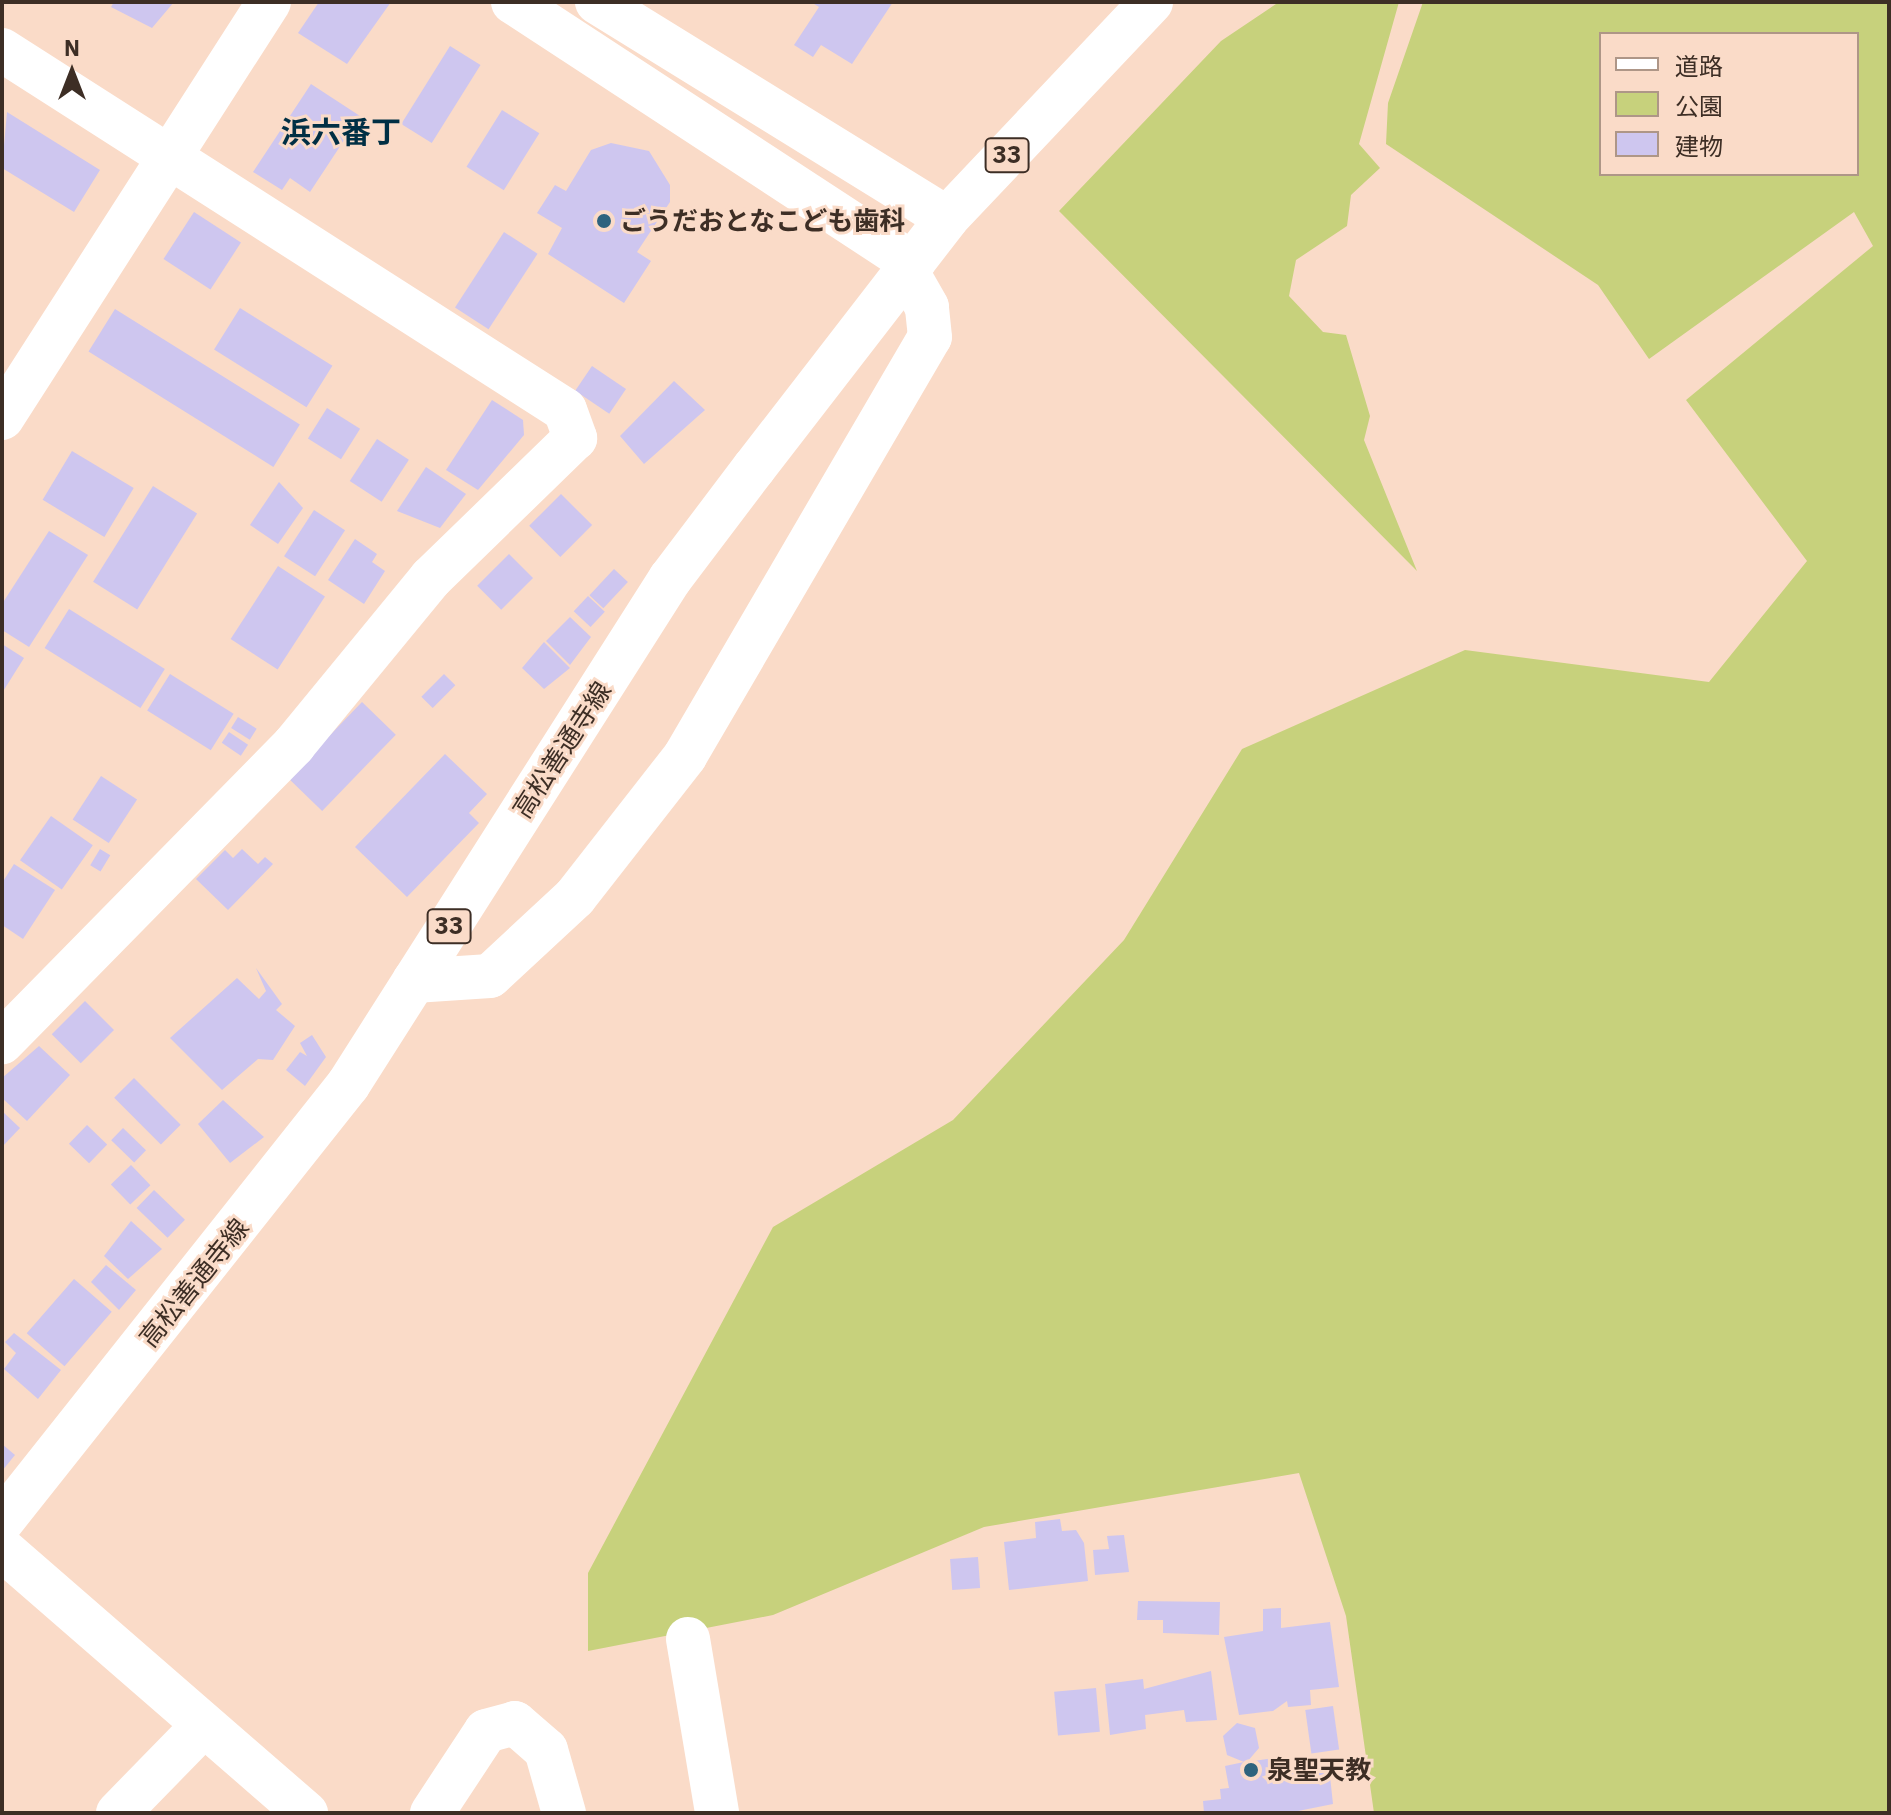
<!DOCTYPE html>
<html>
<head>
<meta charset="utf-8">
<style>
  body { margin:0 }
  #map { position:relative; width:1891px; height:1815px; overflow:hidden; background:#fadbc8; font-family:"IBM Plex Sans","Noto Sans JP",sans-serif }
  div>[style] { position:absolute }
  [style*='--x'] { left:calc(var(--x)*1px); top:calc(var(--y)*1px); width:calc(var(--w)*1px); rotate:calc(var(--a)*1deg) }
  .green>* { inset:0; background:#c7d17c }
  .building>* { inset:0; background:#cec6ef; transform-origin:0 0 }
  .minor>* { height:44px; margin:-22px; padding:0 22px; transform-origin:22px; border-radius:22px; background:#fff }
  .major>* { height:44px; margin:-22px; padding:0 22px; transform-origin:22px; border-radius:22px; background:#fff }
  .dots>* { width:22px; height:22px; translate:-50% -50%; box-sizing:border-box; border:4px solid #fadbc8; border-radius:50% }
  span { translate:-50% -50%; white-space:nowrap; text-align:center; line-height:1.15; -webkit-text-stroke:6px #fadbc8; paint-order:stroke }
  .shield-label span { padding:2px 6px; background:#fadbc8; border:2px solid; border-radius:6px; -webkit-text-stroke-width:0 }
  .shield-label { font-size:24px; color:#3d2e25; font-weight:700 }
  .poi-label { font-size:26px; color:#3d2e25; font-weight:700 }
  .left { translate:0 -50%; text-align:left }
  .street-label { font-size:26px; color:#3d2e25 }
  .quarter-label { font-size:30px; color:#002f44; font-weight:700 }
  .frame { position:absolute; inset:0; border:4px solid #3d2e25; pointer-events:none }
  .legend { position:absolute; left:1599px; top:32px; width:260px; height:144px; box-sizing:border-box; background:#fadbc8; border:2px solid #ae9687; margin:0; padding:10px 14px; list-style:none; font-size:24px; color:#3d2e25 }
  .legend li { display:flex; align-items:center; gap:16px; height:40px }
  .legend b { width:40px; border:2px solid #ae9687 }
  .north { position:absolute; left:32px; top:32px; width:80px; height:80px; -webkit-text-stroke:6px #fadbc8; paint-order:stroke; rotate:0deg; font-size:22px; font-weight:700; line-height:32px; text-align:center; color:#3d2e25 }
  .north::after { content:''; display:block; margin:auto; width:28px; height:36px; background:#3d2e25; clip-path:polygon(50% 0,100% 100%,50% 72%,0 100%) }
</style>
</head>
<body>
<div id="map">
  <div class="green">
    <div style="clip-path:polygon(1279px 2px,1399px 2px,1359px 144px,1380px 168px,1351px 195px,1347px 226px,1296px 260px,1289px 296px,1323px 332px,1346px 335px,1370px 416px,1364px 440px,1417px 571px,1059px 211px,1221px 41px)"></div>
    <div style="clip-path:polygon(evenodd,1423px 2px,1889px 2px,1889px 1813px,1374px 1813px,1346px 1616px,1299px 1473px,984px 1527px,773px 1615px,588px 1651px,588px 1573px,773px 1227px,953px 1120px,1124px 940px,1242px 749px,1465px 650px,1709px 682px,1807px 561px,1686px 400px,1873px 246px,1854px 212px,1649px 359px,1598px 285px,1386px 144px,1388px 103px,1423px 2px,1601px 34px,1857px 34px,1857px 174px,1601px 174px,1601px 34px)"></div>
  </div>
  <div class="building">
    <div style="clip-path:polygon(114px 2px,174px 2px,152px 28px,111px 7px)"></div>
    <div style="clip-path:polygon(319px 2px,391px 2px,347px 64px,298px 33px)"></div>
    <div style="clip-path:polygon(811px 2px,893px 2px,852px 64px,821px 45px,813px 57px,794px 45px,819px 7px)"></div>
    <div style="left:450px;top:46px;width:36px;height:92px;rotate:32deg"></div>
    <div style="clip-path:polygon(311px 84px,360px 116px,310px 192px,290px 178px,282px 190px,253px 172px)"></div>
    <div style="left:502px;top:110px;width:44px;height:67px;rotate:32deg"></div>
    <div style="clip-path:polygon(7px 112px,100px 170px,74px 212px,2px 168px)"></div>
    <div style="clip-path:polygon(611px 143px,649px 151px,670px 185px,670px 202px,637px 252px,651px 261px,624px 303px,548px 254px,562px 228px,537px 213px,555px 185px,566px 191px,591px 150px)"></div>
    <div style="left:194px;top:212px;width:56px;height:56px;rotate:33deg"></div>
    <div style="left:504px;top:232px;width:40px;height:90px;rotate:33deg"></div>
    <div style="left:240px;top:308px;width:109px;height:49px;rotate:32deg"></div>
    <div style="left:115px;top:309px;width:218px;height:50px;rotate:32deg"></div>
    <div style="left:592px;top:366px;width:41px;height:30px;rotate:34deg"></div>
    <div style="clip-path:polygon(674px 381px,705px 410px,644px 464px,620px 436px)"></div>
    <div style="clip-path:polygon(492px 400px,523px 420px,524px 435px,478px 490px,446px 470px)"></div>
    <div style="left:327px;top:408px;width:39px;height:36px;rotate:32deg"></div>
    <div style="left:377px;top:439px;width:38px;height:50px;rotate:33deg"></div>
    <div style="left:72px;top:451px;width:72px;height:57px;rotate:31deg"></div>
    <div style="clip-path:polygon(426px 467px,466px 494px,440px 528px,397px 511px)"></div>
    <div style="clip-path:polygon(279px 482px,303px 508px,278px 544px,250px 525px)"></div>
    <div style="left:153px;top:486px;width:52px;height:113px;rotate:32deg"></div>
    <div style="left:561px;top:494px;width:44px;height:45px;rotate:45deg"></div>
    <div style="left:314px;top:510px;width:37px;height:55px;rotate:33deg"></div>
    <div style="clip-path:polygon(49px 531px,88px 555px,29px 647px,2px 630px,2px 604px)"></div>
    <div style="clip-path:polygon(355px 539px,377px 554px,372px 562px,385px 571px,364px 604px,328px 580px)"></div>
    <div style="left:509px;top:554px;width:34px;height:45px;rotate:45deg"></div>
    <div style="left:278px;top:566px;width:56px;height:87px;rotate:33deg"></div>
    <div style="left:614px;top:569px;width:19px;height:36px;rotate:43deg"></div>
    <div style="left:588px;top:596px;width:23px;height:21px;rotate:43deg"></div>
    <div style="left:69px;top:609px;width:113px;height:46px;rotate:32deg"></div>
    <div style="clip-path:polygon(570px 617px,591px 637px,570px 665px,546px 641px)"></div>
    <div style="clip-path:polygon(544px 642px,570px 668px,544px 689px,522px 668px)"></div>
    <div style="clip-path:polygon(2px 644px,24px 658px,2px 693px)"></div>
    <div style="left:170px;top:674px;width:75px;height:43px;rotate:32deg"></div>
    <div style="left:444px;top:674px;width:16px;height:32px;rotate:45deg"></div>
    <div style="left:362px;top:702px;width:47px;height:106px;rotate:44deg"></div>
    <div style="left:238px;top:717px;width:22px;height:13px;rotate:32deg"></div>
    <div style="left:229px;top:732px;width:23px;height:13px;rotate:34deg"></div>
    <div style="clip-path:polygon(445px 754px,487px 794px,469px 813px,479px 823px,407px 897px,355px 847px)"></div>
    <div style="left:101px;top:776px;width:43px;height:52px;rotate:33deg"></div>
    <div style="left:51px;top:816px;width:51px;height:54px;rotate:35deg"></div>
    <div style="left:100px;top:849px;width:12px;height:19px;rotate:31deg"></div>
    <div style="clip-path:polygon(242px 849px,258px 864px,265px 857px,273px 864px,228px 910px,196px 879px,225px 850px,233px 858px)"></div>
    <div style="clip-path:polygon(14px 864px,55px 890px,23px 939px,2px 925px,2px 883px)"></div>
    <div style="clip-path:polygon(256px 968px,282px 1004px,276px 1010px,295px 1026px,273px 1060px,258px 1059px,222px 1090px,170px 1038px,237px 978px,259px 999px,266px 991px)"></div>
    <div style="left:85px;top:1001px;width:41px;height:47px;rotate:45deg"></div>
    <div style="clip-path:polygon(312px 1035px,326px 1057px,305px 1086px,286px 1070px,300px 1052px,307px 1056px,300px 1043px)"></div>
    <div style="clip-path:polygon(39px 1046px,70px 1075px,27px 1121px,2px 1098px,2px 1078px)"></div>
    <div style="left:134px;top:1078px;width:66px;height:28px;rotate:45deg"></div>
    <div style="clip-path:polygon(223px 1100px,264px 1137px,230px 1163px,198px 1124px)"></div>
    <div style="clip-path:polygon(2px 1111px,20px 1128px,2px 1147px)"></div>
    <div style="left:87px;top:1125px;width:28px;height:26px;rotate:44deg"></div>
    <div style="left:123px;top:1128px;width:32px;height:17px;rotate:44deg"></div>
    <div style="left:131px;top:1165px;width:28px;height:28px;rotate:46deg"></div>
    <div style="left:154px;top:1190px;width:43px;height:25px;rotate:44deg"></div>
    <div style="clip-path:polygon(131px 1221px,162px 1249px,128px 1279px,104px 1256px)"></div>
    <div style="clip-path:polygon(106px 1265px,136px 1290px,119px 1310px,91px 1282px)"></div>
    <div style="left:74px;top:1279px;width:50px;height:72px;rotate:41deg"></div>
    <div style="clip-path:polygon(14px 1333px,61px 1370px,38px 1399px,4px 1369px,16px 1353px,5px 1342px)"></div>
    <div style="clip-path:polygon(2px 1444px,15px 1455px,2px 1471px)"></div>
    <div style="clip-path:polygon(1060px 1519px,1062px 1531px,1076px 1530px,1084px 1543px,1088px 1581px,1009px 1590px,1004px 1542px,1036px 1538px,1035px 1522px)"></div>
    <div style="clip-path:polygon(1124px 1535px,1129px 1572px,1095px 1575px,1093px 1550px,1109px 1549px,1107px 1536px)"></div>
    <div style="left:978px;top:1557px;width:31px;height:28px;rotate:86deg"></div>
    <div style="clip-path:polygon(1138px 1601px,1220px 1602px,1219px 1635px,1163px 1633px,1163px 1620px,1137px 1620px)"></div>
    <div style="clip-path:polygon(1281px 1608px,1281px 1628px,1330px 1622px,1339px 1687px,1310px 1690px,1311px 1705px,1288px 1707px,1287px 1701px,1273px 1711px,1239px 1715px,1224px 1637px,1263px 1631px,1263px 1609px)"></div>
    <div style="clip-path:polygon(1211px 1671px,1217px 1720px,1186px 1722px,1184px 1710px,1145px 1715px,1146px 1729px,1110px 1735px,1105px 1684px,1143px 1679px,1144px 1689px)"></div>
    <div style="left:1096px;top:1688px;width:44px;height:42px;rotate:85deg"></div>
    <div style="left:1333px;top:1706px;width:44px;height:28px;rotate:82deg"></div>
    <div style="clip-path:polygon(1237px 1723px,1255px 1728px,1259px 1748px,1247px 1762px,1273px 1758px,1276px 1773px,1329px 1767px,1333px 1804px,1288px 1813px,1204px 1813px,1203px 1801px,1221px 1799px,1220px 1789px,1229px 1788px,1225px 1766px,1244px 1762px,1227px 1755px,1223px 1736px)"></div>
  </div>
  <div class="minor">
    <div style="--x:513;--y:2;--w:478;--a:33.2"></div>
    <div style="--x:597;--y:2;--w:411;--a:31.7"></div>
    <div style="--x:2;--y:50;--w:668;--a:32.6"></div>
    <div style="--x:565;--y:410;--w:30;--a:70"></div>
    <div style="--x:575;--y:438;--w:201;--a:135.8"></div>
    <div style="--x:431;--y:578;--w:216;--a:129.4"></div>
    <div style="--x:294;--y:745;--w:417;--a:134.5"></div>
    <div style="--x:2;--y:418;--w:494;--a:-57.3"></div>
    <div style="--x:414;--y:981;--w:76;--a:-3.8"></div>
    <div style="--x:490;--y:976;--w:116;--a:-42.9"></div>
    <div style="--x:575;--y:897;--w:179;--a:-52"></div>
    <div style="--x:685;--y:756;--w:485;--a:-59.7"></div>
    <div style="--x:930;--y:337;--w:30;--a:-96"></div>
    <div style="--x:927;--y:307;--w:40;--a:-119.7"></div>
    <div style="--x:2;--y:1549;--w:403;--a:41"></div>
    <div style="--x:688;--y:1639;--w:176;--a:80.5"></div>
    <div style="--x:118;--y:1813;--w:119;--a:-45.7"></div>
    <div style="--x:432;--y:1813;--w:98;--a:-56.6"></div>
    <div style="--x:486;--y:1731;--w:30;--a:-15"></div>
    <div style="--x:515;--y:1723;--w:41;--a:41.1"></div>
    <div style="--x:546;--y:1750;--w:66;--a:74.1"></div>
  </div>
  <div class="major">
    <div style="--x:2;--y:1521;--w:557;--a:-51.57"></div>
    <div style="--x:348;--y:1085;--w:600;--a:-57.53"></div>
    <div style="--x:670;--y:579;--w:139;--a:-52.9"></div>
    <div style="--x:754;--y:468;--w:316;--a:-52.3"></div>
    <div style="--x:947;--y:218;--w:297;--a:-46.6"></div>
  </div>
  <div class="dots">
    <div style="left:604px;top:221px;background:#2e637e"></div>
    <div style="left:1251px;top:1770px;background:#2e637e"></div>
  </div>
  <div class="shield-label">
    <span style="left:1007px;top:155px">33</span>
    <span style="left:449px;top:926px">33</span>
  </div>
  <div class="poi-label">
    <span class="left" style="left:620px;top:221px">ごうだおとなこども歯科</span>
    <span class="left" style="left:1267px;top:1770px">泉聖天教</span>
  </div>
  <div class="street-label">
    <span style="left:562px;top:750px;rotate:-57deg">高松善通寺線</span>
    <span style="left:194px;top:1283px;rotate:-51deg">高松善通寺線</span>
  </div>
  <div class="quarter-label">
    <span style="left:341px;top:132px">浜六番丁</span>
  </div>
  <div class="frame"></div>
  <ul class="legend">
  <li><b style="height:10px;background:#fff"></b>道路</li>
  <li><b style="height:22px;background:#c7d17c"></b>公園</li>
  <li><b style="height:22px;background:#cec6ef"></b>建物</li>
  </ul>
  <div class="north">N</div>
</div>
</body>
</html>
